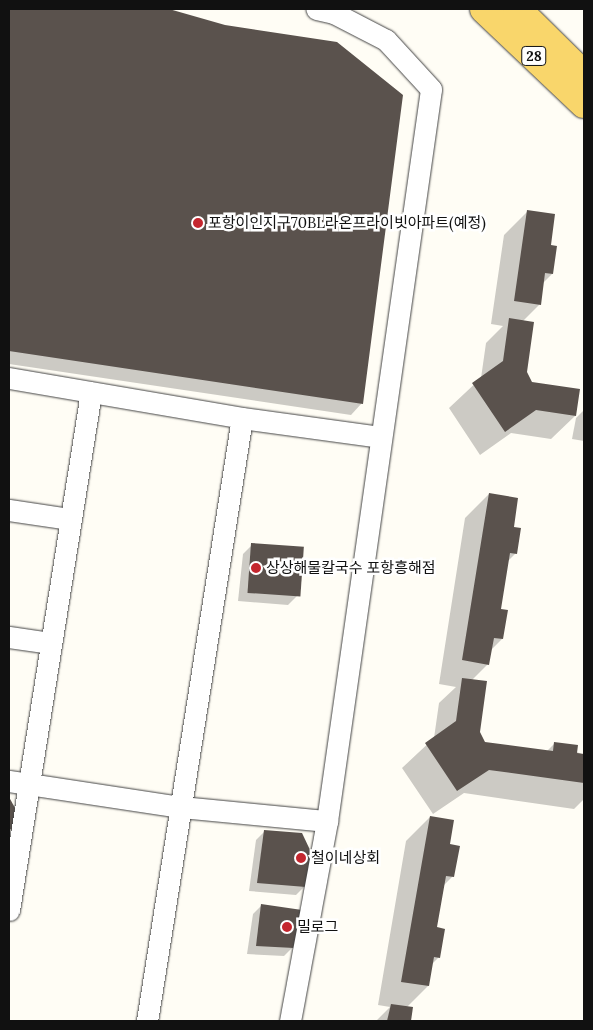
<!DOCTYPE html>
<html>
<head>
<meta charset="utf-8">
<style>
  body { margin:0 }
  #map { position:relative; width:593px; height:1030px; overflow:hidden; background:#fffdf5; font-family:Lora,"Noto Sans KR",serif }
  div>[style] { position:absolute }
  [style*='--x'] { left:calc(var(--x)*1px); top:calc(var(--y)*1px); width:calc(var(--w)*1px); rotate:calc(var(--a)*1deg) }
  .shadow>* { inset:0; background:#0003 }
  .building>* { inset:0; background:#5a524d; transform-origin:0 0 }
  .roads { filter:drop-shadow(0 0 1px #444) drop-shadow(0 0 1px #444) }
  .minor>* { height:21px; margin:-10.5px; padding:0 10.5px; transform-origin:10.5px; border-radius:10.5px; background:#fff }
  .major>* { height:28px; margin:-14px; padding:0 14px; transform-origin:14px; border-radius:14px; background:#f9d66b }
  .dots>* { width:14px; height:14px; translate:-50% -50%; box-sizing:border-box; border:2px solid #fff; border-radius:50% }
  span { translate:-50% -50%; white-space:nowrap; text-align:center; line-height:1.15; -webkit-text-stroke:5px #fff; paint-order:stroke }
  .shield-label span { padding:1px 4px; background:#fff; border:1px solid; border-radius:4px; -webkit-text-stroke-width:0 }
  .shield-label { font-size:14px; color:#111; font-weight:700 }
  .poi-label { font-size:15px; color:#111 }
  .left { translate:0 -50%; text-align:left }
  .frame { position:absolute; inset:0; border:10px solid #111; pointer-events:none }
</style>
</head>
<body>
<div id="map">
  <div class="shadow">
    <div style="clip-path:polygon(9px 9px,164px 9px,225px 26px,362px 403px,351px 415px,9px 364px)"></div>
    <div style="clip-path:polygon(528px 211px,549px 246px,552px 274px,543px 283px,540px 304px,523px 321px,525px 372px,531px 383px,575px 416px,551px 439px,511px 433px,480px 455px,449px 408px,481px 378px,486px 343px,503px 326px,491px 324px,504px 235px)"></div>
    <div style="clip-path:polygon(584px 410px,584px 441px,572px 439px,576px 418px)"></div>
    <div style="clip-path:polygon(489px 494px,512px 528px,516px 553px,507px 562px,500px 610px,502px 639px,490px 651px,488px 664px,472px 680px,478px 732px,484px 743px,546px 752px,555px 743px,584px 755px,584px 799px,574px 809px,464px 793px,433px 814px,402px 768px,434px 738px,439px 703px,456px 687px,439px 684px,465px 518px)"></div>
    <div style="clip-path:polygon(252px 545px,297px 596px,288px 605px,238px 601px,243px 554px)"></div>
    <div style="clip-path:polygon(430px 817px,448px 845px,453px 876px,442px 887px,435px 928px,439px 957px,432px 964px,428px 986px,407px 1007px,412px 1008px,409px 1021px,376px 1021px,390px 1007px,378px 1005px,406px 841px)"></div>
    <div style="clip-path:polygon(265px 831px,305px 886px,296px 895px,249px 891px,256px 840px)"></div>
    <div style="clip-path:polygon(262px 905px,293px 947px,284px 956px,247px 954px,253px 914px)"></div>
  </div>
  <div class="building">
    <div style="clip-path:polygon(9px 9px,169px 9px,225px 25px,337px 42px,403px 95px,363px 404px,9px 351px)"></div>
    <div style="clip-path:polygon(527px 210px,555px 214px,551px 245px,557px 246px,553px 274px,545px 273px,541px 305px,514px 301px)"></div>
    <div style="clip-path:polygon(509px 318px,534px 322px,527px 372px,532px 382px,580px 389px,576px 416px,536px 410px,505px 432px,472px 383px,503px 361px)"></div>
    <div style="clip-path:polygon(489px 493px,518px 498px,514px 527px,521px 528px,517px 554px,510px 553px,501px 609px,508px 610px,503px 639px,494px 638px,489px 665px,462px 660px)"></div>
    <div style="left:251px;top:543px;width:53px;height:50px;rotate:4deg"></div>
    <div style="clip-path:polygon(462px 678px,487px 681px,480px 732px,485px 742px,553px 751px,554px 742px,578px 745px,577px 753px,584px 754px,584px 783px,489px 770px,457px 791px,425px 743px,456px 721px)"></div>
    <div style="clip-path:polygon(9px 797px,15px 808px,13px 830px,9px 829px)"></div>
    <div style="clip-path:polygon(430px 816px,454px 820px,450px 844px,460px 846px,454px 877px,446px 876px,437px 927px,445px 929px,440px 958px,434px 957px,429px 986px,401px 982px)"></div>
    <div style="clip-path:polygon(264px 830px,302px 833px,311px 852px,306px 887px,257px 883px)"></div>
    <div style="clip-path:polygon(261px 904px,302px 910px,294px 948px,256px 946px)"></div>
    <div style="clip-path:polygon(391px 1004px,413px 1007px,411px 1021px,387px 1021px)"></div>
  </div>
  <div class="roads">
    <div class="minor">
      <div style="--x:9;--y:378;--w:236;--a:9.7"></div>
      <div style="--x:242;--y:418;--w:139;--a:7.8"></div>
      <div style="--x:9;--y:510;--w:62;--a:8.4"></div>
      <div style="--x:9;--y:637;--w:41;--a:8.3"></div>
      <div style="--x:9;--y:781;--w:174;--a:8.6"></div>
      <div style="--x:181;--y:807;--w:147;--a:5.5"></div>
      <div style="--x:9;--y:910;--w:524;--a:-81"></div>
      <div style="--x:147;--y:1021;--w:610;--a:-81.05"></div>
      <div style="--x:290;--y:1021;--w:203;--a:-79.5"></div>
      <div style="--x:327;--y:821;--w:739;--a:-81.91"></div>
      <div style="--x:431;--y:89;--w:67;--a:-132.6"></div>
      <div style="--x:386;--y:40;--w:59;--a:-152.6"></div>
      <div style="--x:334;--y:13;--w:18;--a:-167"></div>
    </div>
    <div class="major">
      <div style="--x:484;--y:9;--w:138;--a:43.5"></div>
      <div style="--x:517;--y:9;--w:94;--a:44.6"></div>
    </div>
  </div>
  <div class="dots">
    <div style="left:198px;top:223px;background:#c4262e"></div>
    <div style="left:256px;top:568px;background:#c4262e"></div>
    <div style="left:301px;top:858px;background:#c4262e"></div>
    <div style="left:287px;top:927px;background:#c4262e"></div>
  </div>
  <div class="shield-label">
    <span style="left:534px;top:56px">28</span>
  </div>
  <div class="poi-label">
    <span class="left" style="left:208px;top:223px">포항이인지구70BL라온프라이빗아파트(예정)</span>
    <span class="left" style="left:266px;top:568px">상상해물칼국수 포항흥해점</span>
    <span class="left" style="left:311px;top:858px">철이네상회</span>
    <span class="left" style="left:297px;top:927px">밀로그</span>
  </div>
  <div class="frame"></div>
</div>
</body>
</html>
